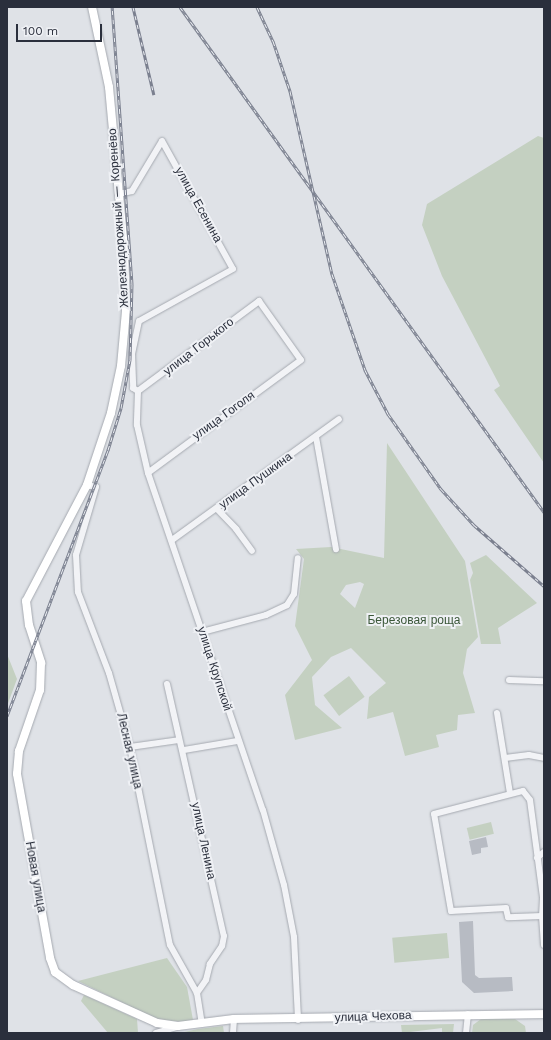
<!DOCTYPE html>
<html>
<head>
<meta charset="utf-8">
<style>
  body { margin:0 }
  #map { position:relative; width:551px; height:1040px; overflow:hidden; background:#dfe2e7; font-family:"Work Sans",sans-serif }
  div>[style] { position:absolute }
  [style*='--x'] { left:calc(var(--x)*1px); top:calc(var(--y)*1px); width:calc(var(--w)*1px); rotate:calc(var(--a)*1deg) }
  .green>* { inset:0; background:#c4d0c1; transform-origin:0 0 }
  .building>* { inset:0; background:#b7bbc3 }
  .roads { filter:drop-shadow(0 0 1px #a5a9b0) drop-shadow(0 0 1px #a5a9b0) }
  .street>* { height:6px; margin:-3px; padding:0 3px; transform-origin:3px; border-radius:3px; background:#f2f3f6 }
  .secondary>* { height:8px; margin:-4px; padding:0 4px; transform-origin:4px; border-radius:4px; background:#fff }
  .rail>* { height:3px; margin-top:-1.5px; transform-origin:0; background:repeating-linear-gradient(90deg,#eff1f5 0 4.5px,#7b808f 0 9px); box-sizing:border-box; border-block:1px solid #7b808f }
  span { translate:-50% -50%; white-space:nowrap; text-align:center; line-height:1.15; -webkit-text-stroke:4px #eff1f5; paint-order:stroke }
  .street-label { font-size:12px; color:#2a2f3c }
  .park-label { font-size:12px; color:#3b5739 }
  .frame { position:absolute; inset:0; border:8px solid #2a2f3c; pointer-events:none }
  .scale { position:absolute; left:16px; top:24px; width:86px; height:18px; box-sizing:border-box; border:2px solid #2a2f3c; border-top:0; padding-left:5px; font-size:12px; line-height:14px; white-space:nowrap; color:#2a2f3c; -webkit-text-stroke:3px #eff1f5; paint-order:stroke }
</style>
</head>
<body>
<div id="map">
  <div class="green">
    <div style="clip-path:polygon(538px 136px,544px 138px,544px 463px,494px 390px,500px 386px,442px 276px,422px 225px,427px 204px)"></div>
    <div style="clip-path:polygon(evenodd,387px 443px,465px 561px,478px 637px,467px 649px,463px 673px,475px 713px,458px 715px,457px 730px,436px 735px,439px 747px,405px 756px,393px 712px,367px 719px,369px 697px,386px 683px,351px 648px,331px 657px,312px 677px,315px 705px,342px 728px,295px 740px,285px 695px,312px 660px,295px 626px,304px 559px,296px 549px,331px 547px,384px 558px,387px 443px,360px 582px,364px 584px,355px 608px,340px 594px,346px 585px,360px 582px)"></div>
    <div style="clip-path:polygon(486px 555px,537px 603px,498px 628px,501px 644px,481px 644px,470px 580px,473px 573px,470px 563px)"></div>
    <div style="clip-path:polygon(7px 654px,17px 679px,7px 706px)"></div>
    <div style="left:349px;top:676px;width:26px;height:32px;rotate:53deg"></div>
    <div style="left:491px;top:822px;width:12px;height:25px;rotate:76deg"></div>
    <div style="left:447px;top:933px;width:25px;height:55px;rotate:85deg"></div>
    <div style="clip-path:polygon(167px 958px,187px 987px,193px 1020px,181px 1022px,156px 1019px,78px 981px)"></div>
    <div style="clip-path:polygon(84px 995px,137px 1019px,138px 1033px,108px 1033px,81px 1001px)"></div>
    <div style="clip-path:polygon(485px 1016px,515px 1019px,525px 1026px,526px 1033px,472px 1033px,473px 1025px)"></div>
    <div style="clip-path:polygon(454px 1024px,453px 1033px,442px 1033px,442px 1028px,402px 1033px,401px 1025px)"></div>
    <div style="clip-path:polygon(223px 1026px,224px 1033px,180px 1033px,198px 1029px)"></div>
  </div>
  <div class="building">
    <div style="clip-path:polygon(486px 837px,488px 847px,481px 848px,481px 853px,472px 855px,469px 841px)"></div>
    <div style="clip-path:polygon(473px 921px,475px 975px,479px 978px,512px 977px,513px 991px,474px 993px,462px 982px,459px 922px)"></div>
  </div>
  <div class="roads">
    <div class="street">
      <div style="--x:119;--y:194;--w:13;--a:-13"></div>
      <div style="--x:132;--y:191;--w:58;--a:-59"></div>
      <div style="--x:162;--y:141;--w:146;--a:61"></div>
      <div style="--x:233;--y:269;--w:107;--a:151"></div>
      <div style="--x:139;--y:321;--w:33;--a:102"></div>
      <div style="--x:132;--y:353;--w:35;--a:88"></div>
      <div style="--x:133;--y:388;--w:6;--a:31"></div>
      <div style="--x:138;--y:391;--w:34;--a:92"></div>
      <div style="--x:137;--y:425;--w:49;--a:77.1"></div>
      <div style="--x:148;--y:473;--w:356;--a:71.2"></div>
      <div style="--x:263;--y:810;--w:78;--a:74.4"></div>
      <div style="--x:284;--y:885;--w:53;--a:79.1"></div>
      <div style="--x:294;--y:937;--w:83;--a:87.2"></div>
      <div style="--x:138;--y:391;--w:151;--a:-36.6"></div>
      <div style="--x:259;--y:301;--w:72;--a:54.6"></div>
      <div style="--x:301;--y:360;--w:190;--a:143.6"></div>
      <div style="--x:316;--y:437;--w:114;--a:79.9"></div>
      <div style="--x:87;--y:485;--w:9;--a:13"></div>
      <div style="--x:96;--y:487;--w:71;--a:106.4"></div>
      <div style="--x:76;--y:555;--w:37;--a:87"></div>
      <div style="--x:78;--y:592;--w:87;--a:69.1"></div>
      <div style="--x:109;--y:673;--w:77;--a:74.2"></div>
      <div style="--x:130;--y:747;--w:202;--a:78.6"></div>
      <div style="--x:170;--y:945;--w:55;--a:60.6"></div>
      <div style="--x:197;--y:993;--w:30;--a:81"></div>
      <div style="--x:217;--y:509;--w:28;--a:46"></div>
      <div style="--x:236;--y:529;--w:27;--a:54"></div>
      <div style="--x:172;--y:540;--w:206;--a:-35.9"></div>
      <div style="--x:202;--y:632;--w:66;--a:-14.9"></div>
      <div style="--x:266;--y:615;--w:23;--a:-25"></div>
      <div style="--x:287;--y:605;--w:13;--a:-58"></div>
      <div style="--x:294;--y:594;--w:36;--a:-84"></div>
      <div style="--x:509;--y:680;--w:35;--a:2"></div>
      <div style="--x:167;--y:684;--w:258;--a:77.3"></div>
      <div style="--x:224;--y:936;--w:10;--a:101"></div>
      <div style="--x:222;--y:946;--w:22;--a:124"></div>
      <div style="--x:210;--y:964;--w:16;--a:104"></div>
      <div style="--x:206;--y:980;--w:16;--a:125"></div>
      <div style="--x:497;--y:713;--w:81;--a:80.8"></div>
      <div style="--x:130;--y:747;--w:49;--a:-8.1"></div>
      <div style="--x:184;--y:750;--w:54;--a:-9.6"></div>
      <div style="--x:505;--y:758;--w:24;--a:-7"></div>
      <div style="--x:529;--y:755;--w:15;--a:11"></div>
      <div style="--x:537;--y:858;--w:9;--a:-41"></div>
      <div style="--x:544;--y:916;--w:2;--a:180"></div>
      <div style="--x:542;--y:916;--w:34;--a:178"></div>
      <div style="--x:508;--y:917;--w:9;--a:-103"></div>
      <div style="--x:506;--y:908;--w:55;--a:176.9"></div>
      <div style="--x:451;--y:911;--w:98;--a:-99.9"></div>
      <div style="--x:434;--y:814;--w:92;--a:-14.5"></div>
      <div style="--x:523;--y:791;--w:11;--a:52"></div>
      <div style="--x:530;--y:800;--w:99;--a:82.4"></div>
      <div style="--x:543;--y:898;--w:18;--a:93"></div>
      <div style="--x:542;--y:916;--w:29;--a:86"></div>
      <div style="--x:156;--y:1033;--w:22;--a:-16"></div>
      <div style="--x:233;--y:1033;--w:14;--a:-86"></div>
      <div style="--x:466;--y:1033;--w:19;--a:-84"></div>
    </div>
    <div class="secondary">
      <div style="--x:92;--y:7;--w:82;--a:78"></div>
      <div style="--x:109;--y:87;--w:164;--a:84.7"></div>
      <div style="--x:124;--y:250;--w:61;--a:88.1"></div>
      <div style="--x:126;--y:311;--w:55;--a:95.2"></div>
      <div style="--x:121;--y:366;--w:48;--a:102"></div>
      <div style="--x:111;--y:413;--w:76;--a:108.4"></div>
      <div style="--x:87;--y:485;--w:131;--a:117.7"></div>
      <div style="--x:26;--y:601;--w:24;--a:83"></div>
      <div style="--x:29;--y:625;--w:40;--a:72"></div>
      <div style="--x:41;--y:663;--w:27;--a:92"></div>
      <div style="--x:40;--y:690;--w:65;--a:109"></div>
      <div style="--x:19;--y:751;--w:23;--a:95"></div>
      <div style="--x:17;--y:774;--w:187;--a:79.8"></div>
      <div style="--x:50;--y:958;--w:15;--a:70"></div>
      <div style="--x:55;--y:972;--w:22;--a:36"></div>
      <div style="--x:73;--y:985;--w:92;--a:24.3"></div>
      <div style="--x:157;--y:1023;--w:21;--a:8"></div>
      <div style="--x:178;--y:1026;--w:56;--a:-7.1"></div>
      <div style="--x:234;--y:1019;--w:310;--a:-0.9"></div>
    </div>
  </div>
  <div class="rail">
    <div style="--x:133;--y:7;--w:90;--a:76.6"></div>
    <div style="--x:180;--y:7;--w:623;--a:54.22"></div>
    <div style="--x:257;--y:7;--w:38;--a:65"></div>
    <div style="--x:273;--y:41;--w:53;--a:71.2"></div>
    <div style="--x:290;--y:91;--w:188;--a:77.1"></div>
    <div style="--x:332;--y:274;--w:102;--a:71"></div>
    <div style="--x:365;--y:370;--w:50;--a:62.4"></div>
    <div style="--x:388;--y:414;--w:92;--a:54.8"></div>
    <div style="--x:441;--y:489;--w:49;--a:47.5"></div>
    <div style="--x:474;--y:525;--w:93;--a:41.1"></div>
    <div style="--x:7;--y:716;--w:285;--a:-69.2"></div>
    <div style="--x:108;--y:450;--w:44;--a:-72.8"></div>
    <div style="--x:121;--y:408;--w:49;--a:-79.4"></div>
    <div style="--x:130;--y:360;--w:76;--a:-88.5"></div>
    <div style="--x:132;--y:284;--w:278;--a:-94.1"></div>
  </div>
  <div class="street-label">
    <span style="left:198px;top:205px;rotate:61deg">улица Есенина</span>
    <span style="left:119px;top:218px;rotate:-94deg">Железнодорожный — Коренёво</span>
    <span style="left:199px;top:347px;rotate:-38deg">улица Горького</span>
    <span style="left:224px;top:416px;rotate:-36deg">улица Гоголя</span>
    <span style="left:256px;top:481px;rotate:-36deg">улица Пушкина</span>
    <span style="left:214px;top:669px;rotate:72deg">улица Крупской</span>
    <span style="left:129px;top:751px;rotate:77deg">Лесная улица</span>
    <span style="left:203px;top:841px;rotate:78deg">улица Ленина</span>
    <span style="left:35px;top:877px;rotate:80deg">Новая улица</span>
    <span style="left:373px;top:1017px;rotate:-2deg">улица Чехова</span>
  </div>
  <div class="park-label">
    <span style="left:414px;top:621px">Березовая роща</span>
  </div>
  <div class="frame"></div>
  <div class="scale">100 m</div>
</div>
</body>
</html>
